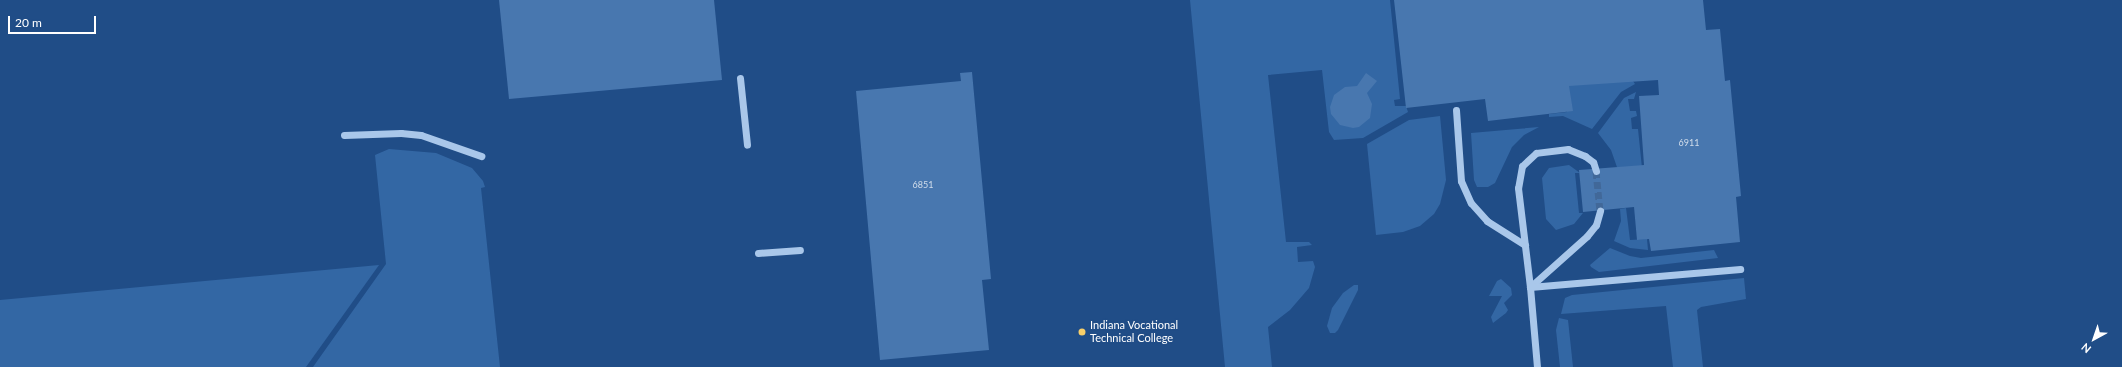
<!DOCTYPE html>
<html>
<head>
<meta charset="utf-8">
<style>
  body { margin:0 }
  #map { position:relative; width:2122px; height:367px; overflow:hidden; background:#204d87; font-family:Lato,sans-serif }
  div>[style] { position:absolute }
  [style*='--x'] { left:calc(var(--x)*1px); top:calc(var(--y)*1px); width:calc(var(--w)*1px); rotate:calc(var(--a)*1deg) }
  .green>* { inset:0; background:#3367a4 }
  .building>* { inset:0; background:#4877af }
  .minor-tunnel>* { height:7px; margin-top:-3.5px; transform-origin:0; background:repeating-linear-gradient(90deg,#416899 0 7px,transparent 0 10.5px) }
  .minor>* { height:7px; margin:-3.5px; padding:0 3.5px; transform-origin:3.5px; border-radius:3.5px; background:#a9c7ea }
  .dots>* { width:11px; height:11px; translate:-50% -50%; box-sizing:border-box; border:2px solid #204d87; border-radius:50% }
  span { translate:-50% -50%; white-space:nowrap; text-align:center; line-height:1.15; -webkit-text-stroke:3px #204d87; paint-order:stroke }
  .number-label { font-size:9px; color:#d1ddeb }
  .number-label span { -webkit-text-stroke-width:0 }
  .poi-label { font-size:11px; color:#fff }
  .left { translate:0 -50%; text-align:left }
  .north { position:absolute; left:2074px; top:319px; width:40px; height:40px; -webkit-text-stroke:3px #204d87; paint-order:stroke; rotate:220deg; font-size:11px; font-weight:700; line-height:16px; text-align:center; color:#fff }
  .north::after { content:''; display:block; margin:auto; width:14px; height:18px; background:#fff; clip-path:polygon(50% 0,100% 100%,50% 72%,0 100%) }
  .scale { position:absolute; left:8px; top:16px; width:88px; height:18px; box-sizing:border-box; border:2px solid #fff; border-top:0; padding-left:5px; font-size:12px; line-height:14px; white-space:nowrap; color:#fff; -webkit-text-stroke:3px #204d87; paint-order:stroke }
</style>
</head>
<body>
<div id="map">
  <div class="green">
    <div style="clip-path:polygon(1190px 0,1390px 0,1400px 99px,1394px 100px,1395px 106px,1406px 106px,1408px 112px,1363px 138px,1334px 140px,1329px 132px,1322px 70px,1268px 75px,1286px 242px,1309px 242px,1312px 245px,1297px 247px,1298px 262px,1313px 261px,1315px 267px,1309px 288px,1290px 310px,1268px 327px,1272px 367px,1225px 367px)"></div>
    <div style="clip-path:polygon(1631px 78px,1635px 84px,1621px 92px,1592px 129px,1563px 116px,1549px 117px,1549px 114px,1567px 112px,1564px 84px)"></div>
    <div style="clip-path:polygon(1636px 92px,1634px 99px,1628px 99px,1630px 111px,1636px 111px,1637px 116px,1631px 118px,1632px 129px,1638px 129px,1642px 168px,1618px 170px,1611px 150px,1598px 133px,1624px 98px)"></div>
    <div style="clip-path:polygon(1440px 116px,1446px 180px,1440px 204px,1434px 214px,1420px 226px,1403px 232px,1376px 235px,1367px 144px,1409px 120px)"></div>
    <div style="clip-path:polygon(1539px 127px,1524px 135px,1512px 147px,1495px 183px,1488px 187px,1477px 187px,1474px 180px,1471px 133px)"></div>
    <div style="clip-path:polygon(389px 149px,436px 153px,472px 168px,483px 181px,485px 187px,481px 188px,500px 367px,313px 367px,386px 264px,375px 155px)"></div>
    <div style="clip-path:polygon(1569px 165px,1580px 173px,1575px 173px,1579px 213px,1583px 213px,1574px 224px,1556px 230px,1546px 219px,1542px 178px,1549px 168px)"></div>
    <div style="clip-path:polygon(1626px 208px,1630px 240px,1647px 239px,1648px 250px,1630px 248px,1614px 241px,1621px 221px,1620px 209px)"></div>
    <div style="clip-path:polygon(1610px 248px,1630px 256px,1641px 258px,1714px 250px,1718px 258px,1599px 272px,1591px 267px,1590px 265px)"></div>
    <div style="clip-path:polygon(379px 265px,306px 367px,0 367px,0 300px)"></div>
    <div style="clip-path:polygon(1744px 278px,1746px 299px,1701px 307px,1697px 310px,1703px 367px,1673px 367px,1666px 306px,1561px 314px,1565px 298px,1572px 295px)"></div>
    <div style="clip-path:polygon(1501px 279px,1511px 288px,1512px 295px,1504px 303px,1508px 310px,1506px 313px,1493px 323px,1491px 317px,1502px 296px,1489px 296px,1497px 281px)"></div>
    <div style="clip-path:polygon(1354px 285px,1358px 285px,1358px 290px,1338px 330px,1335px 333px,1330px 333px,1327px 326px,1332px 308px,1343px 293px)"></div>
    <div style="clip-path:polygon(1559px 318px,1568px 320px,1573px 367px,1560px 367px,1556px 330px)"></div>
  </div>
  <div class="building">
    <div style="clip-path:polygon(499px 0,714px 0,722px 80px,509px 99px)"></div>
    <div style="clip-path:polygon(1394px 0,1703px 0,1706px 30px,1720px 29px,1725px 81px,1730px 80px,1741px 196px,1736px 197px,1740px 242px,1651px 251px,1649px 239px,1637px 240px,1634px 207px,1583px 212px,1579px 170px,1644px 165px,1639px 96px,1659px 95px,1658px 80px,1569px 86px,1573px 111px,1488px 121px,1485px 99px,1406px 108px)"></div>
    <div style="clip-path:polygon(972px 72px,991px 279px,982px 280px,989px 350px,880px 360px,856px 91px,961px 81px,960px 73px)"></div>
    <div style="clip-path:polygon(1366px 73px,1377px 81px,1367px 93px,1372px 104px,1370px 118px,1359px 127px,1353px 128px,1340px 125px,1331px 114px,1330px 107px,1334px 95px,1345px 87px,1357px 86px)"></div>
  </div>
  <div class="minor-tunnel">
    <div style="--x:1596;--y:171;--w:40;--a:84.3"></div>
  </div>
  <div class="minor">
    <div style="--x:740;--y:78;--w:67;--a:84"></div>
    <div style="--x:1456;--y:110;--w:71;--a:86"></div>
    <div style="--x:1461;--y:181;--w:24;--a:66"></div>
    <div style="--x:1471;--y:203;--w:24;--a:48"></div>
    <div style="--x:1487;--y:221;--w:45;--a:32.3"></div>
    <div style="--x:344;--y:135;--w:57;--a:-2"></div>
    <div style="--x:401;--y:133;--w:20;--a:6"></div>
    <div style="--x:421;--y:135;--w:64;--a:19.3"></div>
    <div style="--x:1596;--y:171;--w:9;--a:-108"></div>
    <div style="--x:1593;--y:162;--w:10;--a:-143"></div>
    <div style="--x:1585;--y:156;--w:18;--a:-158"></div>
    <div style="--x:1568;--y:149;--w:32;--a:173"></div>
    <div style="--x:1536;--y:153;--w:19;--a:137"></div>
    <div style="--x:1522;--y:166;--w:22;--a:100"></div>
    <div style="--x:1518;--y:188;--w:100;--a:83.1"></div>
    <div style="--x:1530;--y:287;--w:76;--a:-41.8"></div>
    <div style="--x:1587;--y:236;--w:14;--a:-51"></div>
    <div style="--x:1596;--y:225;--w:15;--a:-74"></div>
    <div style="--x:758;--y:253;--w:42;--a:-4.1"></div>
    <div style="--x:1537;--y:367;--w:80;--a:-95"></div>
    <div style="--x:1530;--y:287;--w:211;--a:-4.9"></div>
  </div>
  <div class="dots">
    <div style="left:1082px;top:332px;background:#f8cf69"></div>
  </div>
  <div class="number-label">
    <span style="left:1689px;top:143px">6911</span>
    <span style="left:923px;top:185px">6851</span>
  </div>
  <div class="poi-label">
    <span class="left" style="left:1090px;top:332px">Indiana Vocational<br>Technical College</span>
  </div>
  <div class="north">N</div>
  <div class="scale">20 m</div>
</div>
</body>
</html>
